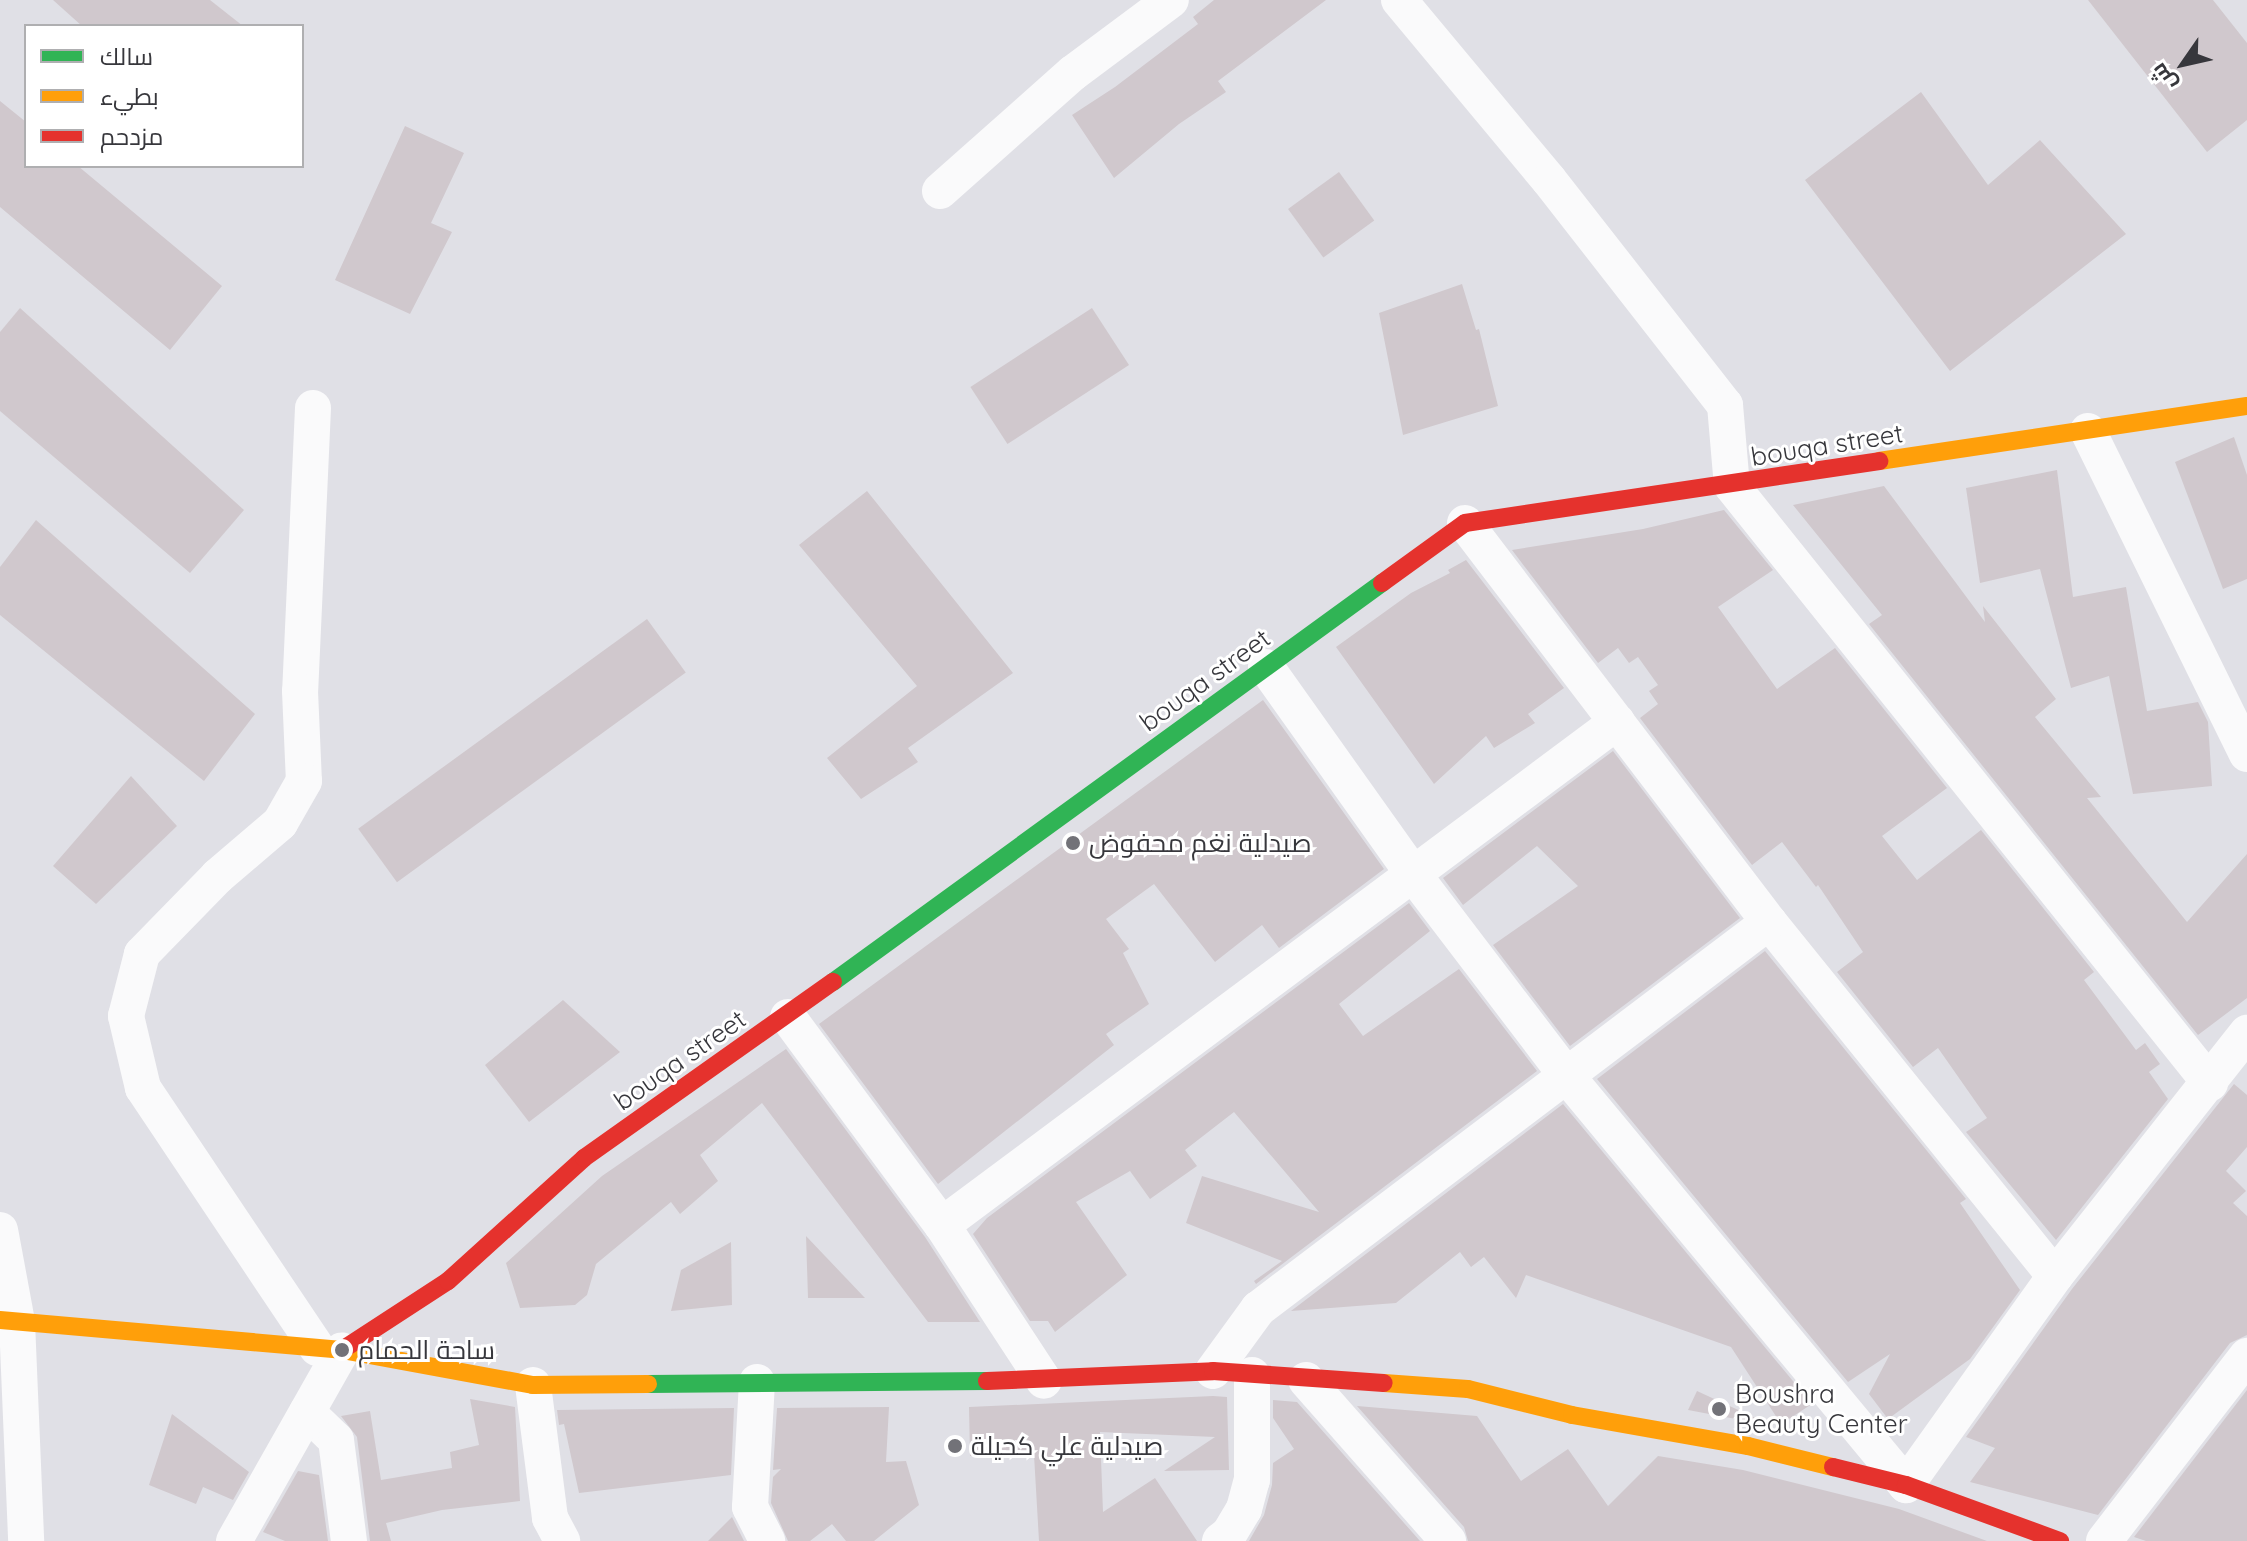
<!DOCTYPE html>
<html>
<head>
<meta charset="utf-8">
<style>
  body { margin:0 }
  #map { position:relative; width:2247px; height:1541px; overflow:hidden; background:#e0e0e6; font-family:Quicksand,Cairo,sans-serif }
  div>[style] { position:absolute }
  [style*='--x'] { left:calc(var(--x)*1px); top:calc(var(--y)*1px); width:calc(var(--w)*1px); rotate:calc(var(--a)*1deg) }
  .building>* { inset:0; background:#d0c8cd; transform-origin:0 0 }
  .street>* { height:36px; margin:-18px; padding:0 18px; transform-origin:18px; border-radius:18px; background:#fafafb }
  .fast>* { height:18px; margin:-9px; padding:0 9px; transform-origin:9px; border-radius:9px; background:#30b455 }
  .slow>* { height:18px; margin:-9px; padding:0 9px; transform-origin:9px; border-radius:9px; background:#ff9f0a }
  .jam>* { height:18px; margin:-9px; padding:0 9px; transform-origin:9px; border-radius:9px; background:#e5322d }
  .dots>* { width:22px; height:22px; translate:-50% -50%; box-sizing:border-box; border:4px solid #fff; border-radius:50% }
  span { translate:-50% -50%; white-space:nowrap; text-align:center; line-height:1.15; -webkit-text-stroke:6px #fff; paint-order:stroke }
  .street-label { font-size:26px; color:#37373c }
  .poi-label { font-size:26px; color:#37373c }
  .left { translate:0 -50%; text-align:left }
  .legend { position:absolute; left:24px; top:24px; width:280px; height:144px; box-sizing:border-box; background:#fff; border:2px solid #afafb1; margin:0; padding:10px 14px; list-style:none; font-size:24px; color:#37373c }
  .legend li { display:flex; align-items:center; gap:16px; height:40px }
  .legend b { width:40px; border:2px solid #afafb1 }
  .north { position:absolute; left:2143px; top:24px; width:80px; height:80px; -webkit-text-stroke:6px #fff; paint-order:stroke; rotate:236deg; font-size:22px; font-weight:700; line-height:32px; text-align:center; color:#37373c }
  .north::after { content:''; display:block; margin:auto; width:28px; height:36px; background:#37373c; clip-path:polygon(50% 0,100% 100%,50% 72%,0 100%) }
</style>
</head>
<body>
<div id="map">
  <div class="building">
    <div style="clip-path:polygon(53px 0,210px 0,243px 26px,82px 26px)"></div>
    <div style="clip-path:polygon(1214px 0,1326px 0,1218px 81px,1226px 92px,1179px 124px,1114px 178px,1072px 115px,1115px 87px,1198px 24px,1193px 17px)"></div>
    <div style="clip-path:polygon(2088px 0,2213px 0,2247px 43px,2247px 120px,2207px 152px)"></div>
    <div style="clip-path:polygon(1921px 92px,1988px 185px,2040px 140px,2126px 234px,1950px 371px,1805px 180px)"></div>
    <div style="clip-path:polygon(0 101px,26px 122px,26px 166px,78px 166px,222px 286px,170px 350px,0 207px)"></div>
    <div style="clip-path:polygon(405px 126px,464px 153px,431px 223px,452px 232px,410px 314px,335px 280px)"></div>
    <div style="left:1339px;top:172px;width:60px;height:63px;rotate:54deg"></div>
    <div style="clip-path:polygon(1462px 284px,1476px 330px,1479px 329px,1498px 406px,1403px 435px,1379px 313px)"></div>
    <div style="clip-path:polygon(20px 308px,244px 510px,190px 573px,0 411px,0 332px)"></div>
    <div style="left:1092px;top:308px;width:68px;height:145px;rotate:57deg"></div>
    <div style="clip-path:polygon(2234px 437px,2247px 475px,2247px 579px,2223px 589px,2175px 462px)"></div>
    <div style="clip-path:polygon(2057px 470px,2073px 597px,2126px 587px,2147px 711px,2198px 702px,2208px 722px,2212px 786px,2133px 794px,2109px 676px,2071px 688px,2040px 569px,1980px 583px,1966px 488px)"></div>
    <div style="clip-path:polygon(1884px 486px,1985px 622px,1983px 606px,2056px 699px,2035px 717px,2101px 797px,2087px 798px,2187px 922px,2247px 854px,2247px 998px,2198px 1035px,1869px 624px,1882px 615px,1793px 505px)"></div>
    <div style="clip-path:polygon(867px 491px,1013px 673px,908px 748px,918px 762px,861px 799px,827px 758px,917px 686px,799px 545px)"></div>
    <div style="clip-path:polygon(1724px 510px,1773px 570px,1718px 607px,1777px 689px,1835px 648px,1947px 788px,1882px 836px,1917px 880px,1981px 830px,2094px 972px,2084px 980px,2136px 1050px,2145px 1043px,2160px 1064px,2149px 1072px,2168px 1099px,2056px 1240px,1966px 1132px,1987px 1118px,1938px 1048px,1913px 1067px,1837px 972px,1863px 952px,1818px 885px,1816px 887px,1782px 842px,1752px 865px,1640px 718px,1658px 704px,1649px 691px,1658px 685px,1638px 657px,1629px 663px,1618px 648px,1598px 663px,1512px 550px,1643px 529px)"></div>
    <div style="clip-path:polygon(36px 520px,255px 714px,204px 781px,0 615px,0 567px)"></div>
    <div style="clip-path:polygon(1466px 560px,1564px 688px,1528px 714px,1535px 723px,1494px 748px,1486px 736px,1434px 784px,1336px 647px,1411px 593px,1450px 573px,1448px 570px)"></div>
    <div style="left:647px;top:619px;width:66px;height:357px;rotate:54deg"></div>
    <div style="clip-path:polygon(1263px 700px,1384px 869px,1279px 948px,1262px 925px,1215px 962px,1154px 884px,1106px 919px,1129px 949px,1123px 953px,1149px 1004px,1106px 1034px,1114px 1045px,938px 1184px,819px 1024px)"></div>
    <div style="clip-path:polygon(1613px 751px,1740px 918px,1570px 1046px,1493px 945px,1578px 886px,1537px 846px,1463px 905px,1443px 878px)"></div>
    <div style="clip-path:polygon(131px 776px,177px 826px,96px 904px,53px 866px)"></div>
    <div style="clip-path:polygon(1409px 903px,1430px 931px,1339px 1004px,1363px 1036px,1459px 969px,1537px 1071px,1256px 1284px,1254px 1281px,1282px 1261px,1186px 1223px,1202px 1176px,1319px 1212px,1234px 1112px,1185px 1150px,1197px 1166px,1150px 1199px,1130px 1171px,1076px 1202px,1127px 1275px,1055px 1332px,1048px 1321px,1030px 1321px,973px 1234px,987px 1218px)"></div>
    <div style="clip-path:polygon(1765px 951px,1966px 1199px,1960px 1203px,2020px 1290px,1970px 1359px,1888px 1419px,1869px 1394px,1890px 1354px,1848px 1382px,1597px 1079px)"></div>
    <div style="clip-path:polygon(563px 1000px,620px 1052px,529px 1122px,485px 1065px)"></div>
    <div style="clip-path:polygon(786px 1049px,925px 1237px,980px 1322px,928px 1322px,762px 1103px,700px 1155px,718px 1181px,680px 1214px,671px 1202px,596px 1264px,587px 1295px,575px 1305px,520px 1308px,506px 1263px,602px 1176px)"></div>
    <div style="clip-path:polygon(2234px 1084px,2247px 1095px,2247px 1147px,2226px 1171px,2246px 1191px,2233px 1203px,2247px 1216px,2247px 1335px,2230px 1343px,2098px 1515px,1970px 1482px,1995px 1448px,1966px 1437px,2072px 1289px)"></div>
    <div style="clip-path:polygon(1563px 1104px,1812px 1404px,1781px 1424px,1731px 1347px,1526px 1275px,1516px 1298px,1484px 1257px,1471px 1267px,1460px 1252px,1396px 1303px,1291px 1311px)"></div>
    <div style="clip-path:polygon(806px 1236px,865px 1298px,808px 1298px)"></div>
    <div style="clip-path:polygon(731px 1242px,732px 1305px,671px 1311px,681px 1270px)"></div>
    <div style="clip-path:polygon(2247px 1390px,2247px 1541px,2146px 1541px,2134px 1537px)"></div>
    <div style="clip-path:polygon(1697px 1391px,1773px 1426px,1688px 1410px)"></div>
    <div style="clip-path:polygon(1213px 1396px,1227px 1397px,1229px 1470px,1164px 1471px,1215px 1437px,1100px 1432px,1103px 1512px,1155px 1478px,1197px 1541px,1039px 1541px,1034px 1455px,970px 1456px,969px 1407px)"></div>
    <div style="clip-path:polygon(470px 1399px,515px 1407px,520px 1501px,442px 1510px,386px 1523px,391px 1541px,370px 1541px,357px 1437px,341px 1416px,370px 1411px,381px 1480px,452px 1468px,450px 1452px,479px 1445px)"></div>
    <div style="clip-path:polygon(1273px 1400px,1297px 1402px,1420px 1541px,1249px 1541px,1264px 1515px,1272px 1485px,1273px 1463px,1294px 1449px,1273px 1418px)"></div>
    <div style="clip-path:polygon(1357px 1406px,1477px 1416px,1521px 1481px,1568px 1449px,1608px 1506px,1658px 1456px,1743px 1470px,1899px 1509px,1987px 1541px,1468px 1541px,1464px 1527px)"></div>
    <div style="clip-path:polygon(889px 1407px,886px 1462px,906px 1461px,919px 1505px,874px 1541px,846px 1541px,832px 1524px,810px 1541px,788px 1541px,771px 1503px,773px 1477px,781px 1469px,773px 1470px,777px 1408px)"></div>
    <div style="clip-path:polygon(734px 1408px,731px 1475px,579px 1493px,564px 1424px,559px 1425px,557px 1410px)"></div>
    <div style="clip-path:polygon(172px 1414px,249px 1472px,233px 1500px,203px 1487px,196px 1504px,149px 1485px)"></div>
    <div style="clip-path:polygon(298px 1471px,319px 1475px,328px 1541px,285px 1541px,263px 1532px)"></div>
    <div style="clip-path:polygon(732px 1517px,744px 1541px,708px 1541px)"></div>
  </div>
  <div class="street">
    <div style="--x:1399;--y:0;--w:234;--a:50.2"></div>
    <div style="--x:1549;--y:180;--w:286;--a:52"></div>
    <div style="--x:1725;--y:405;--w:81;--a:85.1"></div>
    <div style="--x:1732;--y:486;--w:765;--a:51.32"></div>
    <div style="--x:940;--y:191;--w:178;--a:-41.6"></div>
    <div style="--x:1073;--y:73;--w:122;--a:-36.7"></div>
    <div style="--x:313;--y:408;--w:283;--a:92.6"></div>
    <div style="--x:300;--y:691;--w:90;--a:87.5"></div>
    <div style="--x:304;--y:781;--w:48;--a:119.7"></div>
    <div style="--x:280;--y:823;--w:82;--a:139.5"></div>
    <div style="--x:218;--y:876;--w:109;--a:134.3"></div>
    <div style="--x:142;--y:954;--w:64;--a:104.5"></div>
    <div style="--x:126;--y:1016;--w:74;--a:76.7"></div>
    <div style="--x:143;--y:1088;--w:313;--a:56.2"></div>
    <div style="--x:2088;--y:431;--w:360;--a:63.8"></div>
    <div style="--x:1465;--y:523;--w:502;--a:52.7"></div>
    <div style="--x:1769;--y:922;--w:455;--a:51.1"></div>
    <div style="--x:1266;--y:667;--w:254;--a:54.6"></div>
    <div style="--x:1413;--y:874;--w:253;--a:52.7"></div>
    <div style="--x:1566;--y:1075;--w:533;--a:50.33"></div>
    <div style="--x:1906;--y:1485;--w:257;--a:-54.5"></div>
    <div style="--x:2055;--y:1276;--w:310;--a:-51.7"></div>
    <div style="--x:788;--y:1017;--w:259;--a:53.5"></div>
    <div style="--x:942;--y:1225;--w:186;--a:56.8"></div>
    <div style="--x:942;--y:1225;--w:842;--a:-36.69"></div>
    <div style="--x:0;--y:1230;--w:94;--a:79.5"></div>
    <div style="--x:17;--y:1322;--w:219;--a:87.6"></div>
    <div style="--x:1213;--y:1371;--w:77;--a:-54"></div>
    <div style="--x:1258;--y:1309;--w:641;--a:-37.14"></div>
    <div style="--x:1306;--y:1380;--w:215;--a:48.6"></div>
    <div style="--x:757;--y:1382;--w:125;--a:93.2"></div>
    <div style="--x:750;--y:1507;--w:38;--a:63"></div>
    <div style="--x:533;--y:1385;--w:134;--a:82.7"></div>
    <div style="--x:550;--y:1518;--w:26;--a:62"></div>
    <div style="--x:307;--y:1412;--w:40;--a:44"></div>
    <div style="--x:336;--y:1440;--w:102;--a:82.7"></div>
    <div style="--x:234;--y:1541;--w:219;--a:-60.5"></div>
    <div style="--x:1220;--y:1541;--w:11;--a:-38"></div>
    <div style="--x:1229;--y:1534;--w:29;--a:-59"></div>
    <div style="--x:1244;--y:1509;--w:30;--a:-75"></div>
    <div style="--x:1252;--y:1480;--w:105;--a:-90"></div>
    <div style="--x:2104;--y:1541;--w:234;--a:-52.3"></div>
  </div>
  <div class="fast">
    <div style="--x:833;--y:982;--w:679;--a:-36.01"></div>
    <div style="--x:648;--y:1384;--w:339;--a:-0.5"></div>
  </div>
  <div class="slow">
    <div style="--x:1879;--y:461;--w:372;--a:-8.5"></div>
    <div style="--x:0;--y:1320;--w:343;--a:5"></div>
    <div style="--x:342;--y:1350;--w:194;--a:10.4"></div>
    <div style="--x:533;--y:1385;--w:115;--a:-0.5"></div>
    <div style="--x:1384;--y:1383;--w:84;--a:4.1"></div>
    <div style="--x:1468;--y:1389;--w:107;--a:14"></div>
    <div style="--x:1572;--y:1415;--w:179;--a:10"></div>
    <div style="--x:1748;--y:1446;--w:88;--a:13.9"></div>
  </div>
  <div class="jam">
    <div style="--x:1382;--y:583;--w:102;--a:-35.9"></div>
    <div style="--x:1465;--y:523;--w:419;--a:-8.5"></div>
    <div style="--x:342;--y:1350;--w:126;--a:-33.1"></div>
    <div style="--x:448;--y:1281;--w:183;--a:-42.1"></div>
    <div style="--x:584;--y:1158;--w:305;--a:-35.3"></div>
    <div style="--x:987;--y:1381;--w:226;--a:-2.5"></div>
    <div style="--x:1213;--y:1371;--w:171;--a:4"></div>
    <div style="--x:1833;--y:1467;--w:75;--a:13.9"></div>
    <div style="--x:1906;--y:1485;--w:164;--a:20"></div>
  </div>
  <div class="dots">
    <div style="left:1073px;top:843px;background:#727278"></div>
    <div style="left:342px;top:1350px;background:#727278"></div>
    <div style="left:1719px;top:1409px;background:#727278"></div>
    <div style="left:955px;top:1446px;background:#727278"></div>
  </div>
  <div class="street-label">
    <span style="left:1827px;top:445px;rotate:-9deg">bouqa street</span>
    <span style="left:1205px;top:680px;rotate:-36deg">bouqa street</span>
    <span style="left:680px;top:1060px;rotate:-35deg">bouqa street</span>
  </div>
  <div class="poi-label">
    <span class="left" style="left:1089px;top:843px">صيدلية نغم محفوض</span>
    <span class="left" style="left:358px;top:1350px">ساحة الحمام</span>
    <span class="left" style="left:1735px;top:1409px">Boushra<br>Beauty Center</span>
    <span class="left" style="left:971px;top:1446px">صيدلية علي كحيلة</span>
  </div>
  <ul class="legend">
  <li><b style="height:10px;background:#30b455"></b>سالك</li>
  <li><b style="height:10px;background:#ff9f0a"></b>بطيء</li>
  <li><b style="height:10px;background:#e5322d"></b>مزدحم</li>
  </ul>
  <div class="north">ش</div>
</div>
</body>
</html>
